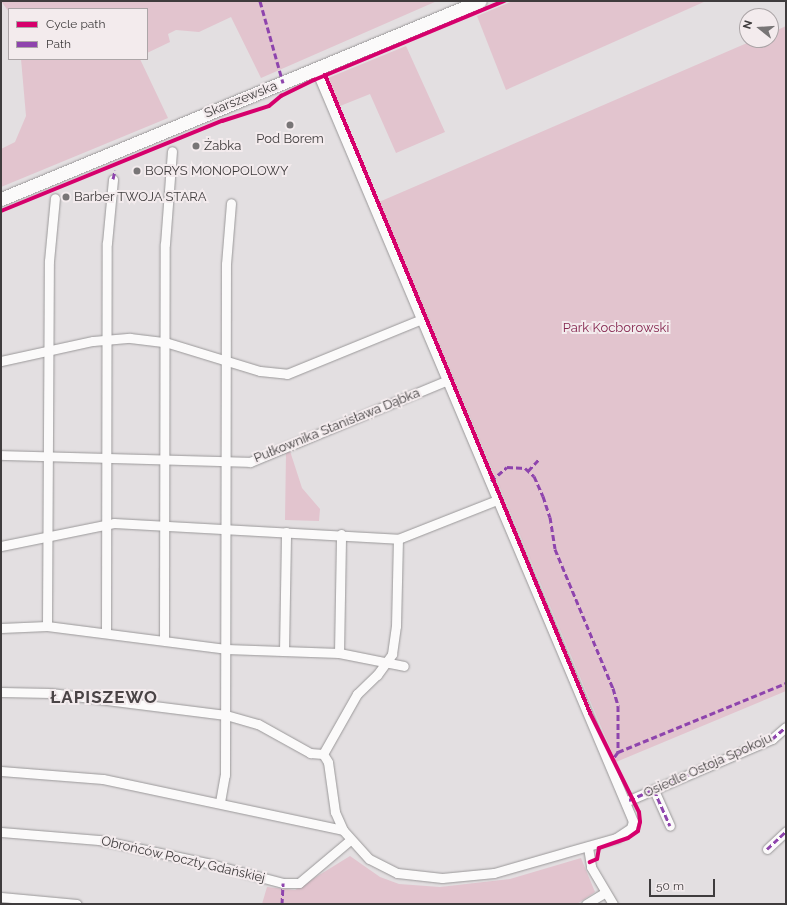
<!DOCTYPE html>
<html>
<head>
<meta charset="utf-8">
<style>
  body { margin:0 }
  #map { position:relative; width:787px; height:905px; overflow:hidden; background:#e3dfe1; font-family:Raleway,sans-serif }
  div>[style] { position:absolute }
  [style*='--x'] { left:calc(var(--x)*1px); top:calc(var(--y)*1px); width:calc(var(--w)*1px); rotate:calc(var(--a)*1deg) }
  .green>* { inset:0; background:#e2c4ce }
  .roads { filter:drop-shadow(0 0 1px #9a9899) drop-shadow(0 0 1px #9a9899) }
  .street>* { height:9px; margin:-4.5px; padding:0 4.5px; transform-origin:4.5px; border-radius:4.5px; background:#fbfafa }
  .secondary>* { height:13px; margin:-6.5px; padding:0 6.5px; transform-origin:6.5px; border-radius:6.5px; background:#fbfafa }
  .quiet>* { height:3px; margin-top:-1.5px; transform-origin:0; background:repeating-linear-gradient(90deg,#8e44ad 0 6px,transparent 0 9px) }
  .cycleway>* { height:4px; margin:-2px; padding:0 2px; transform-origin:2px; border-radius:2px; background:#d6006c }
  .dots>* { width:11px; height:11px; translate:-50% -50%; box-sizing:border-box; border:2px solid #f3ebed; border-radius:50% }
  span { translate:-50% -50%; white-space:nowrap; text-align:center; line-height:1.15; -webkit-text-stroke:4px #f3ebed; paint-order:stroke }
  .street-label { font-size:13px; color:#3f3c3d }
  .poi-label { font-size:13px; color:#3f3c3d }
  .left { translate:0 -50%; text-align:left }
  .park-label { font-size:13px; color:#862851 }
  .district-label { font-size:17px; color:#4a4446; font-weight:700; letter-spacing:1px }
  .frame { position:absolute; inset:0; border:2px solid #3f3c3d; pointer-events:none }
  .legend { position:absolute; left:8px; top:8px; width:140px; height:52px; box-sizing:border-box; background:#f3ebed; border:1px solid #aba5a7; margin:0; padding:5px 7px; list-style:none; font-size:12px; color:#3f3c3d }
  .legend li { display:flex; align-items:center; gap:8px; height:20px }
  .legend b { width:20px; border:1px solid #aba5a7 }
  .north { position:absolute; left:739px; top:8px; width:40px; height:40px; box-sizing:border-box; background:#f3ebed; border:1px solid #aba5a7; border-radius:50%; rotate:287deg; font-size:11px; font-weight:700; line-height:16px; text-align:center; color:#3f3c3d }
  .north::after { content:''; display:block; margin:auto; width:14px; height:18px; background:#787576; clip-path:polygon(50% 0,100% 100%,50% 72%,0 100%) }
  .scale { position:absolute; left:649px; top:879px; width:66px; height:18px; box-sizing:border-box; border:2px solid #3f3c3d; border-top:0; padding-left:5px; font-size:12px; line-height:14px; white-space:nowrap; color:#3f3c3d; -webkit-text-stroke:3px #f3ebed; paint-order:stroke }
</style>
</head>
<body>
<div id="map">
  <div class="green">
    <div style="clip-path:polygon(1px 1px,437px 1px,261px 78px,231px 17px,199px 32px,176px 30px,168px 34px,170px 42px,147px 53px,147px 9px,9px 9px,9px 12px)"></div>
    <div style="clip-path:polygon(513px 1px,706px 1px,506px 90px,477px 16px)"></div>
    <div style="clip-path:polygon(786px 26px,786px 691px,616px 762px,379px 202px,754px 40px,771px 40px,771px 33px)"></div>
    <div style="clip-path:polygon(406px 46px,445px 132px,396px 153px,370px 94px,340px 106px,328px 78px)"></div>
    <div style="clip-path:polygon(21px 59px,140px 59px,168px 118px,1px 187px,1px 149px,15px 142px,26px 116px)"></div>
    <div style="clip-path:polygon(290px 451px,302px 488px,320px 509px,319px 521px,285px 520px,286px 453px)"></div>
    <div style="clip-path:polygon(350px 856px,380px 877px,399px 884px,440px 887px,510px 879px,581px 858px,595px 892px,577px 904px,262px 904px,267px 887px,295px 890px)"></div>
  </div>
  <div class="roads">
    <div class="street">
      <div style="--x:316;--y:70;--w:815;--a:67.12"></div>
      <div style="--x:633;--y:821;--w:7;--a:106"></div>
      <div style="--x:631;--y:828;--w:18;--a:146"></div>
      <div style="--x:616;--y:838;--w:127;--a:164"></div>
      <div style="--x:494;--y:873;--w:52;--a:174.5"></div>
      <div style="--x:442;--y:878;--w:45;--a:-173.7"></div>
      <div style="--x:397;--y:873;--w:31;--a:-153"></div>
      <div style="--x:369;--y:859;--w:39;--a:-132"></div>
      <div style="--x:343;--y:830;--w:20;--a:-114"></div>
      <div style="--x:335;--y:812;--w:50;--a:-98"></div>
      <div style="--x:328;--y:762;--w:9;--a:-122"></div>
      <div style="--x:323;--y:754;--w:69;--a:-60.5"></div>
      <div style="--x:357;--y:694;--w:28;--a:-44"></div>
      <div style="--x:377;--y:675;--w:26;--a:-54"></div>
      <div style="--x:392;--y:654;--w:28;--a:-82"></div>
      <div style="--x:396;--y:626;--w:87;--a:-88.7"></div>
      <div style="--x:398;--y:539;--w:106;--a:-21.5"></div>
      <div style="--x:1;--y:361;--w:94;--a:-12.3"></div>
      <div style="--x:93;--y:341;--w:37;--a:-5"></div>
      <div style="--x:130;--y:338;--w:35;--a:7"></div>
      <div style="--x:165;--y:342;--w:99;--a:17"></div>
      <div style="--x:260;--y:371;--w:27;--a:6"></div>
      <div style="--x:287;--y:374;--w:146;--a:-22.2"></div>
      <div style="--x:1;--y:455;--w:249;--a:1.6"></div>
      <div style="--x:250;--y:462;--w:214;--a:-22.5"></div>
      <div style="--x:1;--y:546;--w:115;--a:-11.5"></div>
      <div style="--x:114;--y:523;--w:284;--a:3.2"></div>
      <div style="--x:47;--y:626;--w:365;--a:-89.7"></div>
      <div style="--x:49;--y:261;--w:63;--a:-84.6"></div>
      <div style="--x:1;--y:628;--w:46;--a:-2.5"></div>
      <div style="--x:47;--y:626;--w:180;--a:7.3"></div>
      <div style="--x:226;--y:649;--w:113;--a:2"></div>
      <div style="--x:339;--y:653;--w:66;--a:11.3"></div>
      <div style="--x:106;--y:633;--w:390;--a:-89.9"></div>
      <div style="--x:107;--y:243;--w:64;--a:-84.6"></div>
      <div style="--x:164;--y:640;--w:396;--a:-89.9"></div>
      <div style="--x:165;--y:244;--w:93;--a:-85.7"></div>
      <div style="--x:284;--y:651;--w:119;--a:-89"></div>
      <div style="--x:339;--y:653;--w:119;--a:-89"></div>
      <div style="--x:1;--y:692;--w:50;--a:1.1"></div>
      <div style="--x:51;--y:693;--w:176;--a:7.2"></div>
      <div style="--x:226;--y:715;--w:33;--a:16"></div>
      <div style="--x:258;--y:724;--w:60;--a:29.1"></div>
      <div style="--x:310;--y:753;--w:13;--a:4"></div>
      <div style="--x:1;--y:771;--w:102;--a:4.5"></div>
      <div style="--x:103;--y:779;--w:245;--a:12"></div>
      <div style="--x:654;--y:790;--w:39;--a:66"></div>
      <div style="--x:627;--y:801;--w:158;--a:-23.2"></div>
      <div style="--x:772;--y:739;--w:18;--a:-41"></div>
      <div style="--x:220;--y:802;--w:27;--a:-80"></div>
      <div style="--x:225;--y:775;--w:511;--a:-89.89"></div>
      <div style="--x:226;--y:264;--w:61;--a:-85.3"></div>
      <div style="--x:1;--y:832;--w:98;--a:4.7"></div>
      <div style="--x:99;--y:840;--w:110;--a:12"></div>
      <div style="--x:207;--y:863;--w:79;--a:14.7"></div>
      <div style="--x:283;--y:883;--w:16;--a:0"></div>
      <div style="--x:299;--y:883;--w:67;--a:-40.1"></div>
      <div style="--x:588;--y:847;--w:20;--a:81"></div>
      <div style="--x:591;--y:867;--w:43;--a:59.3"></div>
      <div style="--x:767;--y:849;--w:26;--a:-43"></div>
      <div style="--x:1;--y:897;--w:76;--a:5.3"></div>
      <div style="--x:586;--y:904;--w:21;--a:-31"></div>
    </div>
    <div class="secondary">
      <div style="--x:1;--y:199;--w:518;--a:-22.46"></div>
    </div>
  </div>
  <div class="quiet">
    <div style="--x:260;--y:1;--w:85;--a:74.3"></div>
    <div style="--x:113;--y:179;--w:9;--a:-77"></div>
    <div style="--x:528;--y:471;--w:16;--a:-47"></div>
    <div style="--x:491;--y:481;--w:21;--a:-41"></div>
    <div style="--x:507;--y:467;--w:18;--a:3"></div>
    <div style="--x:525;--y:468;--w:12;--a:42"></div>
    <div style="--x:534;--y:476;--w:22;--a:66"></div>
    <div style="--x:543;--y:496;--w:22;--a:72"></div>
    <div style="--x:550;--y:517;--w:32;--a:81"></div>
    <div style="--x:555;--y:549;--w:151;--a:67.4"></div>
    <div style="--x:613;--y:688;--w:19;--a:74"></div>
    <div style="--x:618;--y:706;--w:46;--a:90"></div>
    <div style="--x:618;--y:752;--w:10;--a:127"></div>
    <div style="--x:618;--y:752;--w:182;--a:-22.3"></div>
    <div style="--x:654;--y:790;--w:39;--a:66"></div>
    <div style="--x:629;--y:800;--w:155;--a:-23.1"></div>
    <div style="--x:772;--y:739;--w:18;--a:-41"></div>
    <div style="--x:767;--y:849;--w:26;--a:-43"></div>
    <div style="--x:282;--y:904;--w:21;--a:-87"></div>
  </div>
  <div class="cycleway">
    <div style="--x:325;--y:75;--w:691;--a:67.44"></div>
    <div style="--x:590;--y:713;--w:110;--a:63.7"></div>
    <div style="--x:639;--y:812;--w:10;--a:84"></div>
    <div style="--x:640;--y:822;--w:9;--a:103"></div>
    <div style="--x:638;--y:831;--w:12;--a:145"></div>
    <div style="--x:628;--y:838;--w:31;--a:161"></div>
    <div style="--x:599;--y:848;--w:11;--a:100"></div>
    <div style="--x:597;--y:859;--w:8;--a:157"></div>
    <div style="--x:1;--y:211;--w:239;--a:-22.2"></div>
    <div style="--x:222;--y:121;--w:49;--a:-17.7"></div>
    <div style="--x:269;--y:106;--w:16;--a:-40"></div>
    <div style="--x:281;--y:96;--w:37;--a:-26"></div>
    <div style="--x:314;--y:80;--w:206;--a:-22.6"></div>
  </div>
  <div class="dots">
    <div style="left:290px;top:125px;background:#787576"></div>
    <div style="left:196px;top:146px;background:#787576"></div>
    <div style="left:137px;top:171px;background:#787576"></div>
    <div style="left:66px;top:197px;background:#787576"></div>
  </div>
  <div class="street-label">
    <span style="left:241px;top:100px;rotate:-22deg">Skarszewska</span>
    <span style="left:337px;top:426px;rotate:-22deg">Pułkownika Stanisława Dąbka</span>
    <span style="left:708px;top:766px;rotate:-24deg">Osiedle Ostoja Spokoju</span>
    <span style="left:183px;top:860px;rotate:13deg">Obrońców Poczty Gdańskiej</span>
  </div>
  <div class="poi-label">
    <span style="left:290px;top:139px">Pod Borem</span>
    <span class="left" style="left:204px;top:146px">Żabka</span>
    <span class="left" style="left:145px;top:171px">BORYS MONOPOLOWY</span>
    <span class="left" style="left:74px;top:197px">Barber TWOJA STARA</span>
  </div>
  <div class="park-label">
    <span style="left:616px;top:328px">Park Kocborowski</span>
  </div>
  <div class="district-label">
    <span style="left:104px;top:698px">ŁAPISZEWO</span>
  </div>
  <div class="frame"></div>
  <ul class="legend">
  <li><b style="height:5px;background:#d6006c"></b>Cycle path</li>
  <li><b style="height:5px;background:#8e44ad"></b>Path</li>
  </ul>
  <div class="north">N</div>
  <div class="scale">50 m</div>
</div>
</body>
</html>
